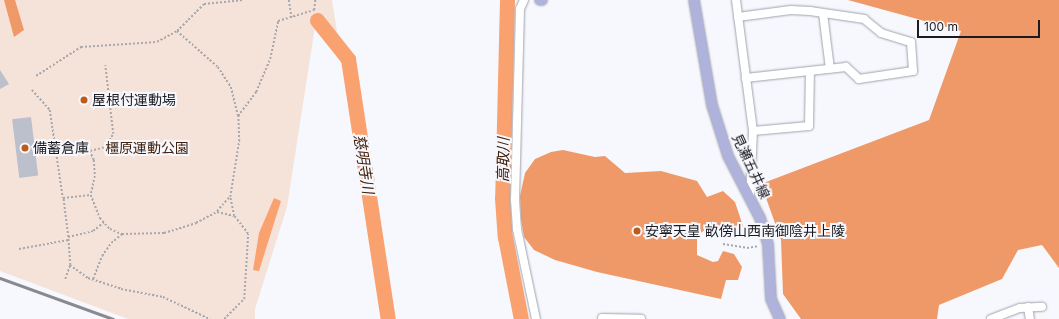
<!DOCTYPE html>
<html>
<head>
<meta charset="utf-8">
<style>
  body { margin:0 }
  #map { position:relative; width:1059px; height:319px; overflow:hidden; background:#f7f8fd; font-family:Inter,"Noto Sans JP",sans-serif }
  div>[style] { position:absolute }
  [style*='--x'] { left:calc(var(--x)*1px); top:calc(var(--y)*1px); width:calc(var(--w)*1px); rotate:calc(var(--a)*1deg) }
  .green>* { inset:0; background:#f5e3da }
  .forest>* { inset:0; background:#f09968 }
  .water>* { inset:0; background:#f9a270 }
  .river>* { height:15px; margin:-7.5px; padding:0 7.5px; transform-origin:7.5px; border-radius:7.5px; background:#f9a270 }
  .building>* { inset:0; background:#bcbfcc; transform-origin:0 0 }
  .path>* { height:1.5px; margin-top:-0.75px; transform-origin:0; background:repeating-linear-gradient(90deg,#a7a8ad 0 2px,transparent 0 4px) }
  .roads { filter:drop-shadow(0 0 1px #9fa2ae) drop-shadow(0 0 1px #9fa2ae) }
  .minor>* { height:8px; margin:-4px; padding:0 4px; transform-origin:4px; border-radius:4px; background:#fff }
  .major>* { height:10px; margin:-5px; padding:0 5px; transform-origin:5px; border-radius:5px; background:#afb3dc }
  .rail>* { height:2.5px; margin:-1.25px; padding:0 1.25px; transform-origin:1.25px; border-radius:1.25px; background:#898a8f }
  .dots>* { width:11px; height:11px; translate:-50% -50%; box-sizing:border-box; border:2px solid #f7f8fd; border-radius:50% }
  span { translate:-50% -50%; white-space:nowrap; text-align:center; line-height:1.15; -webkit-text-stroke:4px #f7f8fd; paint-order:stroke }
  .poi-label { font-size:14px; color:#1b1c21 }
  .left { translate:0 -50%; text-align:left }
  .park-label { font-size:14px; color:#43210c }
  .street-label { font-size:14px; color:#1b1c21 }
  .water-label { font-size:15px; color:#42200b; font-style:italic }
  .scale { position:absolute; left:917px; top:20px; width:123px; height:18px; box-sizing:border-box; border:2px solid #1b1c21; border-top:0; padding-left:5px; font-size:12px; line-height:14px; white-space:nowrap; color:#1b1c21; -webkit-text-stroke:3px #f7f8fd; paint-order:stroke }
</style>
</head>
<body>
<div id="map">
  <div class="green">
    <div style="clip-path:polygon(0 0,332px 0,339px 44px,317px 14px,287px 207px,255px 309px,255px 319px,128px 319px,0 271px)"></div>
  </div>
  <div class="forest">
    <div style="clip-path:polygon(4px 0,15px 0,24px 30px,14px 37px)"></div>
    <div style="clip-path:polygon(848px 0,1059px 0,1059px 268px,1042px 245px,1018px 250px,1002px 279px,939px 305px,937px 319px,801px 319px,783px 294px,781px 240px,761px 184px,929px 120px,961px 31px)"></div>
    <div style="clip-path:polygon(563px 150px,595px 157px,605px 156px,625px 173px,661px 171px,697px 181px,707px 197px,723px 191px,735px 202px,743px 226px,738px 235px,729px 234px,715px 224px,697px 235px,697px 255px,713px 262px,718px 261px,723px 251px,734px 254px,742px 267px,738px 280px,726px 280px,721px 299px,597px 272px,555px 260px,534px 250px,524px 237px,521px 219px,520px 196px,525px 173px,535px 159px,551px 152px)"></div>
  </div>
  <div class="water">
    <div style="clip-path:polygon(274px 198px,281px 201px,259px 271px,253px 270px,259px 233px)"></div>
  </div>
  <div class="river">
    <div style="--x:507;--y:0;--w:198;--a:91.4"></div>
    <div style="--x:502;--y:198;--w:39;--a:86"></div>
    <div style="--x:505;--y:237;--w:84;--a:79"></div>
    <div style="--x:317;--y:20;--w:50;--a:51.5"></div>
    <div style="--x:348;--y:59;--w:263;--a:81.3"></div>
  </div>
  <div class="building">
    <div style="clip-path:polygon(0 70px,9px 84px,0 89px)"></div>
    <div style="left:31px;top:117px;width:59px;height:19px;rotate:83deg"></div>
  </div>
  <div class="path">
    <div style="--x:289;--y:0;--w:19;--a:81"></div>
    <div style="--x:177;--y:31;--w:55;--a:41.3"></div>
    <div style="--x:218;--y:67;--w:24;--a:57"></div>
    <div style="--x:231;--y:87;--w:30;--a:76"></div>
    <div style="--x:36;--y:76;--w:54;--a:-32.8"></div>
    <div style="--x:81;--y:47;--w:76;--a:-3.8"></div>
    <div style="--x:157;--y:42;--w:23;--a:-29"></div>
    <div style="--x:177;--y:31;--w:38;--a:-45"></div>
    <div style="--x:204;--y:4;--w:40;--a:-5.7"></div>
    <div style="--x:32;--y:90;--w:27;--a:48"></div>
    <div style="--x:50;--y:110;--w:89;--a:81.6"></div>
    <div style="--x:90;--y:151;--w:16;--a:-15"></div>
    <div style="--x:105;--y:147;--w:15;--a:-58"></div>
    <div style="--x:113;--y:134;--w:69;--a:-96.6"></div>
    <div style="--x:57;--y:153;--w:33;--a:-3"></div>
    <div style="--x:90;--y:151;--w:10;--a:66"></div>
    <div style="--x:94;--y:160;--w:16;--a:86"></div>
    <div style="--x:95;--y:176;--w:19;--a:102"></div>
    <div style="--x:91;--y:195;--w:25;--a:69"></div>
    <div style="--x:100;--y:218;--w:15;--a:48"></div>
    <div style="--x:110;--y:229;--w:13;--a:23"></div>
    <div style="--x:122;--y:234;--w:42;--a:-1.4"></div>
    <div style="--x:164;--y:233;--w:34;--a:-17"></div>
    <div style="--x:196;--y:223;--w:24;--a:-28"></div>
    <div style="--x:229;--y:198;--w:18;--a:131"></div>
    <div style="--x:217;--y:212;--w:17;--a:13"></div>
    <div style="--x:68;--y:237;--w:39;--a:-97"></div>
    <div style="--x:63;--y:198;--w:28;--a:-6"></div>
    <div style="--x:723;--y:244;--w:24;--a:9"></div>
    <div style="--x:747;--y:248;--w:12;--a:-9"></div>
    <div style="--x:19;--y:249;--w:50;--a:-10.4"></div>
    <div style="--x:70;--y:265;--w:28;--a:-94"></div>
    <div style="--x:68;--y:237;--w:26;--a:-13"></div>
    <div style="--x:93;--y:231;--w:14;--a:-39"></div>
    <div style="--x:65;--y:279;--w:15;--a:-70"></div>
    <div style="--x:70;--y:265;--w:22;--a:36"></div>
    <div style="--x:88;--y:278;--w:35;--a:18"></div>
    <div style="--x:121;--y:289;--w:43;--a:10.8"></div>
    <div style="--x:163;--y:297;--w:52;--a:25.1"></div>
    <div style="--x:93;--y:279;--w:25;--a:-69"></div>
    <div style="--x:102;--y:256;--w:16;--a:-55"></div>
    <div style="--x:111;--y:243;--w:14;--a:-39"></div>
    <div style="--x:224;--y:319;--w:28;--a:-45"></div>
    <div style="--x:244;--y:299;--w:65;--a:-86.5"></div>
    <div style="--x:248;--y:234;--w:23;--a:-128"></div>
    <div style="--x:234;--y:216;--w:19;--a:-102"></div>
    <div style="--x:230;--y:197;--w:57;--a:-80.9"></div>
    <div style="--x:239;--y:141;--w:25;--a:-92"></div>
    <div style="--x:238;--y:116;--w:30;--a:-53"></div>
    <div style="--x:256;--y:92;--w:36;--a:-67"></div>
    <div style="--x:270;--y:59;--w:39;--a:-78"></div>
    <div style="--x:278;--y:21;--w:38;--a:-17"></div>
    <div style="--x:314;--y:10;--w:10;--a:-84"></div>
  </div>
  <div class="roads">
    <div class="minor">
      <div style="--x:524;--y:0;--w:10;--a:114"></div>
      <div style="--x:520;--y:9;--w:191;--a:91.5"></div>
      <div style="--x:515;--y:200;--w:29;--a:86"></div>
      <div style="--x:517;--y:229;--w:92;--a:78.1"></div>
      <div style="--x:736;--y:0;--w:132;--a:82.6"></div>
      <div style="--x:753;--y:131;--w:66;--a:92.6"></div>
      <div style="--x:823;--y:13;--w:56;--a:82.9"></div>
      <div style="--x:738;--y:17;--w:53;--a:-7.5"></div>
      <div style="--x:791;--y:10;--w:19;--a:3"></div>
      <div style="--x:810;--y:11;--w:55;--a:8.4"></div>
      <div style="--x:864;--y:19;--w:22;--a:39"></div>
      <div style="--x:881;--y:33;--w:31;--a:17"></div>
      <div style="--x:911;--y:42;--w:29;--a:86"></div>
      <div style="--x:913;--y:71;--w:55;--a:171.6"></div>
      <div style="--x:859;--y:79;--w:18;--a:-137"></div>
      <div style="--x:846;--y:67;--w:101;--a:173.7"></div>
      <div style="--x:753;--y:131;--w:56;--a:-5.1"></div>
      <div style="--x:809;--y:126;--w:55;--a:-89"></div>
      <div style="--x:1028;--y:307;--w:12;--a:81"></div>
      <div style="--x:602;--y:318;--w:39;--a:1"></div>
      <div style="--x:991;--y:319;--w:31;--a:-21"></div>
      <div style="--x:1020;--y:308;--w:22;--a:-3"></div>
    </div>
    <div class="major">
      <div style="--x:540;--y:0;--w:2;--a:0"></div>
      <div style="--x:694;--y:0;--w:107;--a:80.3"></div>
      <div style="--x:712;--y:105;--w:53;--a:72.6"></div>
      <div style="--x:728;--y:156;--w:70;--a:62.7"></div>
      <div style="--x:760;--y:218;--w:28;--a:73"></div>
      <div style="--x:768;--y:245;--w:54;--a:86.8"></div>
      <div style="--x:771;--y:299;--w:22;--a:66"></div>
    </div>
  </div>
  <div class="rail">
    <div style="--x:0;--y:278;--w:120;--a:19.9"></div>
  </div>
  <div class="dots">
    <div style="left:84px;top:100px;background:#bc5c18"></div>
    <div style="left:25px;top:148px;background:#bc5c18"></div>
    <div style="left:637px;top:231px;background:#bc5c18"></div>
  </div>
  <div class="poi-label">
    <span class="left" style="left:92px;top:100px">屋根付運動場</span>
    <span class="left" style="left:33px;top:148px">備蓄倉庫</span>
    <span class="left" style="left:645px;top:231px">安寧天皇 畝傍山西南御陰井上陵</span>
  </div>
  <div class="park-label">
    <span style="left:147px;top:148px">橿原運動公園</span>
  </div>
  <div class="street-label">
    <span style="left:751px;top:166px;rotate:65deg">見瀬五井線</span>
  </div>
  <div class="water-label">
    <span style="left:503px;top:160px;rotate:-89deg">高取川</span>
    <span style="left:364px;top:164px;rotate:81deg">慈明寺川</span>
  </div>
  <div class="scale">100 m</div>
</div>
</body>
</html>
